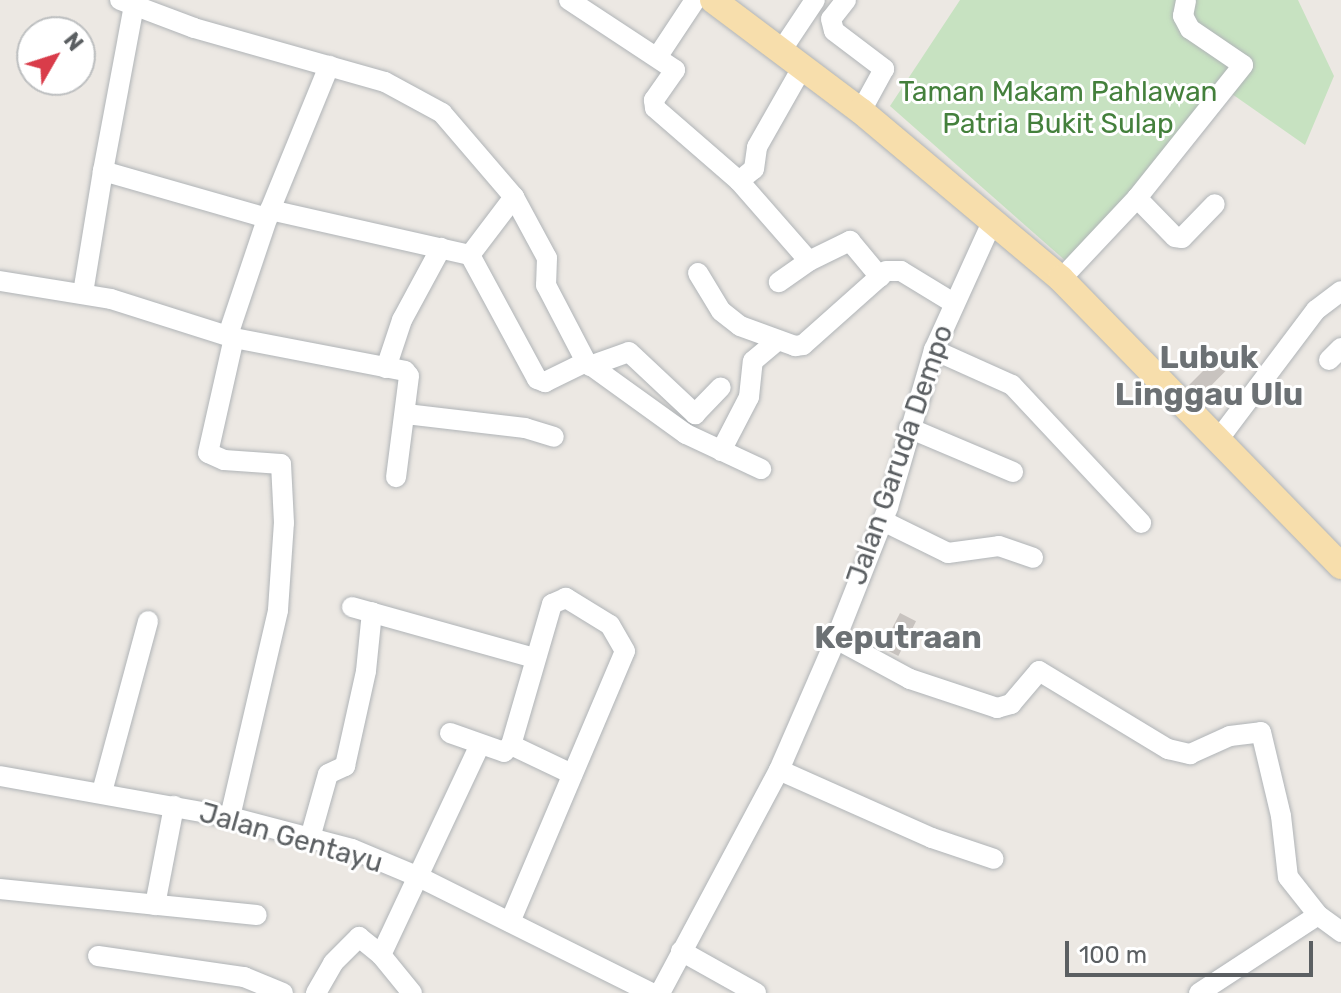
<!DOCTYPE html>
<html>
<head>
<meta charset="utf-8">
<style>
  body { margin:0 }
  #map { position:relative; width:1341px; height:993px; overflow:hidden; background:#ece8e3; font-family:Rubik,sans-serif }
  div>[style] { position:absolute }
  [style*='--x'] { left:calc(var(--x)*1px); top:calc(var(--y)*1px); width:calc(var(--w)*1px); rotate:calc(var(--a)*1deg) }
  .green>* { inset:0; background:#c7e2c1 }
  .building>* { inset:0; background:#c8c3bf; transform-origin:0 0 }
  .roads { filter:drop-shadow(0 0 2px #b0b4b7) drop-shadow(0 0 2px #b0b4b7) }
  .minor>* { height:20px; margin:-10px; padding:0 10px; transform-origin:10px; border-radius:10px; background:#fff }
  .major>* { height:26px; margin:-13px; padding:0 13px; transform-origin:13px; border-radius:13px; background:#f7deac }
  span { translate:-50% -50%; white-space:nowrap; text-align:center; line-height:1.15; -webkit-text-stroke:6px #fff; paint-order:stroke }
  .park-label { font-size:28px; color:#44803c }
  .street-label { font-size:28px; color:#5b5f62 }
  .quarter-label { font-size:32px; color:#6c7174; font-weight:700 }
  .north { position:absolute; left:16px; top:16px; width:80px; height:80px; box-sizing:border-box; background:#fff; border:2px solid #bdbfc0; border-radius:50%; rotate:51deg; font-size:22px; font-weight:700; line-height:32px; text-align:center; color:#5b5f62 }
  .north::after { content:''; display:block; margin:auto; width:28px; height:36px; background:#d93c4a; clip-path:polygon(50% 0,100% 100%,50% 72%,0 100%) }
  .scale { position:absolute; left:1065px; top:941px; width:248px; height:36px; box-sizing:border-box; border:4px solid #5b5f62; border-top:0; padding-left:10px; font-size:24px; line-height:28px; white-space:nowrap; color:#5b5f62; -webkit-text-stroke:6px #fff; paint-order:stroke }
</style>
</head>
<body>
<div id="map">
  <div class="green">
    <div style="clip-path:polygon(960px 0,1298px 0,1334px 76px,1305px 145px,1222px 87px,1068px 263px,890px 106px)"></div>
  </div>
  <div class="building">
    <div style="left:1215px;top:359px;width:16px;height:37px;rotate:45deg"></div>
    <div style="left:900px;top:613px;width:18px;height:39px;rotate:27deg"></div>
  </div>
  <div class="roads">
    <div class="minor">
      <div style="--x:120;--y:0;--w:79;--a:20.7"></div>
      <div style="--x:194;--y:28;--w:198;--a:15.8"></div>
      <div style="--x:385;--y:82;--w:65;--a:28.5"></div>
      <div style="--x:442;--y:113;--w:111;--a:49.4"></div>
      <div style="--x:514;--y:197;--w:69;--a:61.6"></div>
      <div style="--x:547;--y:258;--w:27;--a:92"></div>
      <div style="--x:546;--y:285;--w:87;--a:62.5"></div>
      <div style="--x:586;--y:362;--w:123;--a:35.8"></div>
      <div style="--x:686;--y:434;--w:83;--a:25"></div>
      <div style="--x:569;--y:0;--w:127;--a:33.4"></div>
      <div style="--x:675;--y:70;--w:37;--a:125"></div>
      <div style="--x:654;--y:100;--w:8;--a:83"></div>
      <div style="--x:655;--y:108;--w:111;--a:41"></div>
      <div style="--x:739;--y:181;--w:106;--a:48.8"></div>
      <div style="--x:809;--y:261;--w:37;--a:145"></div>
      <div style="--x:846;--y:0;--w:24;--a:128"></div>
      <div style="--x:831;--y:19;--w:12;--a:76"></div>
      <div style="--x:834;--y:31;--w:63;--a:37.2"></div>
      <div style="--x:884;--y:69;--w:48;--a:118.7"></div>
      <div style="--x:781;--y:51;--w:61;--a:-56.3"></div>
      <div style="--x:658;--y:56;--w:67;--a:-56.5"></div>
      <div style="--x:103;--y:171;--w:168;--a:-79.4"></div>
      <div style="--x:739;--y:181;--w:19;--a:-39"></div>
      <div style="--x:754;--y:169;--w:22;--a:-82"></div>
      <div style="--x:757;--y:147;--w:93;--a:-60.4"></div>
      <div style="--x:1137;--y:198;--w:54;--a:45.7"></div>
      <div style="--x:1175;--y:237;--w:7;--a:8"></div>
      <div style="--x:1182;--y:238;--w:47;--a:-45.9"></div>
      <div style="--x:270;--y:210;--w:205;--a:12.7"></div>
      <div style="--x:470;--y:255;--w:141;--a:61.6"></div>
      <div style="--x:537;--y:379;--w:9;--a:21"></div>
      <div style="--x:545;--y:382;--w:46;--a:-26"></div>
      <div style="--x:470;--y:255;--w:73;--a:-52.8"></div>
      <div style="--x:809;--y:261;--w:46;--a:-26"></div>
      <div style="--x:850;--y:241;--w:47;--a:50.2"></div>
      <div style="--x:698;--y:273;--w:44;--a:58.8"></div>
      <div style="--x:721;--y:311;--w:24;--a:38"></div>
      <div style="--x:740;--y:326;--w:59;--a:20"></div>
      <div style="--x:795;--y:346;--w:8;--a:-7"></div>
      <div style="--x:803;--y:345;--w:111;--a:-41.7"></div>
      <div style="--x:886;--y:271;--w:15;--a:0"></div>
      <div style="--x:901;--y:271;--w:60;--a:31.3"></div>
      <div style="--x:1061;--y:279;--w:111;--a:-46.8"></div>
      <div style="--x:1137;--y:198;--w:170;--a:-51.4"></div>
      <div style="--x:1243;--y:65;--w:64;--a:-145.8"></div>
      <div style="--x:1190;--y:29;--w:15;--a:-118"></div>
      <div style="--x:1183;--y:16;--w:16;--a:-79"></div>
      <div style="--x:0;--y:281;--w:112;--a:9.2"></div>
      <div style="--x:111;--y:299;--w:129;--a:17.6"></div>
      <div style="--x:234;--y:338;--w:174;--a:10.9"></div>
      <div style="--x:405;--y:371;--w:6;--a:51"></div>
      <div style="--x:409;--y:376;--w:102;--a:97.3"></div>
      <div style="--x:83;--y:293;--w:124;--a:-80.7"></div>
      <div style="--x:103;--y:171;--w:171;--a:16"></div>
      <div style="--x:228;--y:335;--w:132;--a:-71.4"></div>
      <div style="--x:270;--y:210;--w:156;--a:-67.7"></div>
      <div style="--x:934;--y:350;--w:85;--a:24.2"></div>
      <div style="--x:1012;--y:385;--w:189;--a:46.9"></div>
      <div style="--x:1329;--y:360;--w:17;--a:-45"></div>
      <div style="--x:590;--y:366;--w:41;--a:-19.7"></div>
      <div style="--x:629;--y:352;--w:91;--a:43.2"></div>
      <div style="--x:695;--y:414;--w:37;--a:-46"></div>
      <div style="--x:386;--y:368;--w:51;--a:-71.6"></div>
      <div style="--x:402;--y:320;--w:82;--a:-61.6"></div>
      <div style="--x:406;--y:414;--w:120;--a:6.7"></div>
      <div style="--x:525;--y:428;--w:30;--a:17"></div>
      <div style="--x:909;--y:428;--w:113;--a:22.9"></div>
      <div style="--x:1218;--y:440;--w:163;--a:-53"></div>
      <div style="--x:1316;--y:310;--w:31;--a:-37"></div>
      <div style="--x:721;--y:451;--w:61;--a:-62.6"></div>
      <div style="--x:749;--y:397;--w:36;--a:-84"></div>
      <div style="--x:753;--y:361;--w:31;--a:-40"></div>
      <div style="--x:883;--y:521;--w:72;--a:26.2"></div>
      <div style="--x:948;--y:553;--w:51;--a:-7.8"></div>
      <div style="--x:999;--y:546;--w:36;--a:19"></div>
      <div style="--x:352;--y:607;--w:190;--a:15.6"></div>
      <div style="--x:836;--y:639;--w:84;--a:28.4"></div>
      <div style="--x:910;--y:679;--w:92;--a:18.4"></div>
      <div style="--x:997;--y:708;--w:15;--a:-16"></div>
      <div style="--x:1011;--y:704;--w:43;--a:-49.7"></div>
      <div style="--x:1039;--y:671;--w:151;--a:31.2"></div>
      <div style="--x:1168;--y:749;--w:23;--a:13"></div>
      <div style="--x:1190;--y:754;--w:44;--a:-24.2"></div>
      <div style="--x:1230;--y:736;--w:31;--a:-7"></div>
      <div style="--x:1261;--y:732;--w:86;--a:76.6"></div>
      <div style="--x:1281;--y:816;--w:61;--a:83.5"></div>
      <div style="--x:1288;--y:877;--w:48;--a:51.7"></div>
      <div style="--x:1318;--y:915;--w:29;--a:36"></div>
      <div style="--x:450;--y:733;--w:57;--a:19.4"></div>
      <div style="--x:504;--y:752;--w:10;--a:-45"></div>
      <div style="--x:511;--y:745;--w:68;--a:25.4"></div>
      <div style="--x:779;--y:770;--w:167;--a:24"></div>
      <div style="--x:932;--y:838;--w:65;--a:18.7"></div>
      <div style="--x:0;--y:776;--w:234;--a:10.1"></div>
      <div style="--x:230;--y:817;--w:126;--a:14.7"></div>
      <div style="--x:352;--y:849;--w:75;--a:22.8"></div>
      <div style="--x:421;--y:878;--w:258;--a:26.5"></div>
      <div style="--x:102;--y:792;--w:177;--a:-74.9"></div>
      <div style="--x:230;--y:817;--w:212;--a:-76.9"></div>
      <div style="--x:278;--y:610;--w:87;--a:-86.1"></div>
      <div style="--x:284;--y:523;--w:59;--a:-92.9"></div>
      <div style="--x:281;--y:464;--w:57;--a:-176"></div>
      <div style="--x:224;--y:460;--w:17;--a:-156"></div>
      <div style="--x:208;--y:453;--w:118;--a:-77.3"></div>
      <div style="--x:310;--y:838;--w:66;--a:-74.3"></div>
      <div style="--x:328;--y:774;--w:19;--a:-25"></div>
      <div style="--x:345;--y:766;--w:97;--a:-77.5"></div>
      <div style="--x:366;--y:671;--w:59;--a:-84.2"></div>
      <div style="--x:0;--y:889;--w:258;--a:5.8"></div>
      <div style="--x:155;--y:905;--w:101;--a:-79.1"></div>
      <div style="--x:510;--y:922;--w:294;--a:-67"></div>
      <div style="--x:625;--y:651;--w:30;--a:-120"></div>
      <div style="--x:610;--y:625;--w:52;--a:-148.5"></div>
      <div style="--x:566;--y:598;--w:15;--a:157"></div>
      <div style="--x:552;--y:604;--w:147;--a:106.2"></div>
      <div style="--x:681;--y:951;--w:86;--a:29.2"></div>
      <div style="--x:98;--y:956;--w:148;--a:8.2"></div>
      <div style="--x:244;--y:977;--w:42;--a:22.3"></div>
      <div style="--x:316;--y:993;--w:34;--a:-60"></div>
      <div style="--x:333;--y:963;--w:37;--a:-45"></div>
      <div style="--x:359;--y:937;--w:28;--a:39"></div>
      <div style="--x:412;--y:993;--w:49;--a:-129.2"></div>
      <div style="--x:381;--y:955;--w:232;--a:-64.8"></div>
      <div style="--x:660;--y:993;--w:253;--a:-61.9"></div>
      <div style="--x:779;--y:770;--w:141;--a:-66.5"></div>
      <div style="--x:835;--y:641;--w:144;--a:-68.4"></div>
      <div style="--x:888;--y:507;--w:164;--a:-73.7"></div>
      <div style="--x:934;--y:350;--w:143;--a:-65.6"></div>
      <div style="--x:1199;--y:993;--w:142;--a:-33.2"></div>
    </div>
    <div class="major">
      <div style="--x:713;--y:0;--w:185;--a:36.9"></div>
      <div style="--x:861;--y:111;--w:261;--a:40"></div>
      <div style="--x:1061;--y:279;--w:401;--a:45.7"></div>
    </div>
  </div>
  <div class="park-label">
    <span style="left:1058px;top:108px">Taman Makam Pahlawan<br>Patria Bukit Sulap</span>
  </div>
  <div class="street-label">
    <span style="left:900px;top:455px;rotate:-71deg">Jalan Garuda Dempo</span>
    <span style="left:291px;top:838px;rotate:16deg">Jalan Gentayu</span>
  </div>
  <div class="quarter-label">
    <span style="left:1209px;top:376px">Lubuk<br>Linggau Ulu</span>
    <span style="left:898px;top:637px">Keputraan</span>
  </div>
  <div class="north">N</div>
  <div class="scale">100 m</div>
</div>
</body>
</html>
